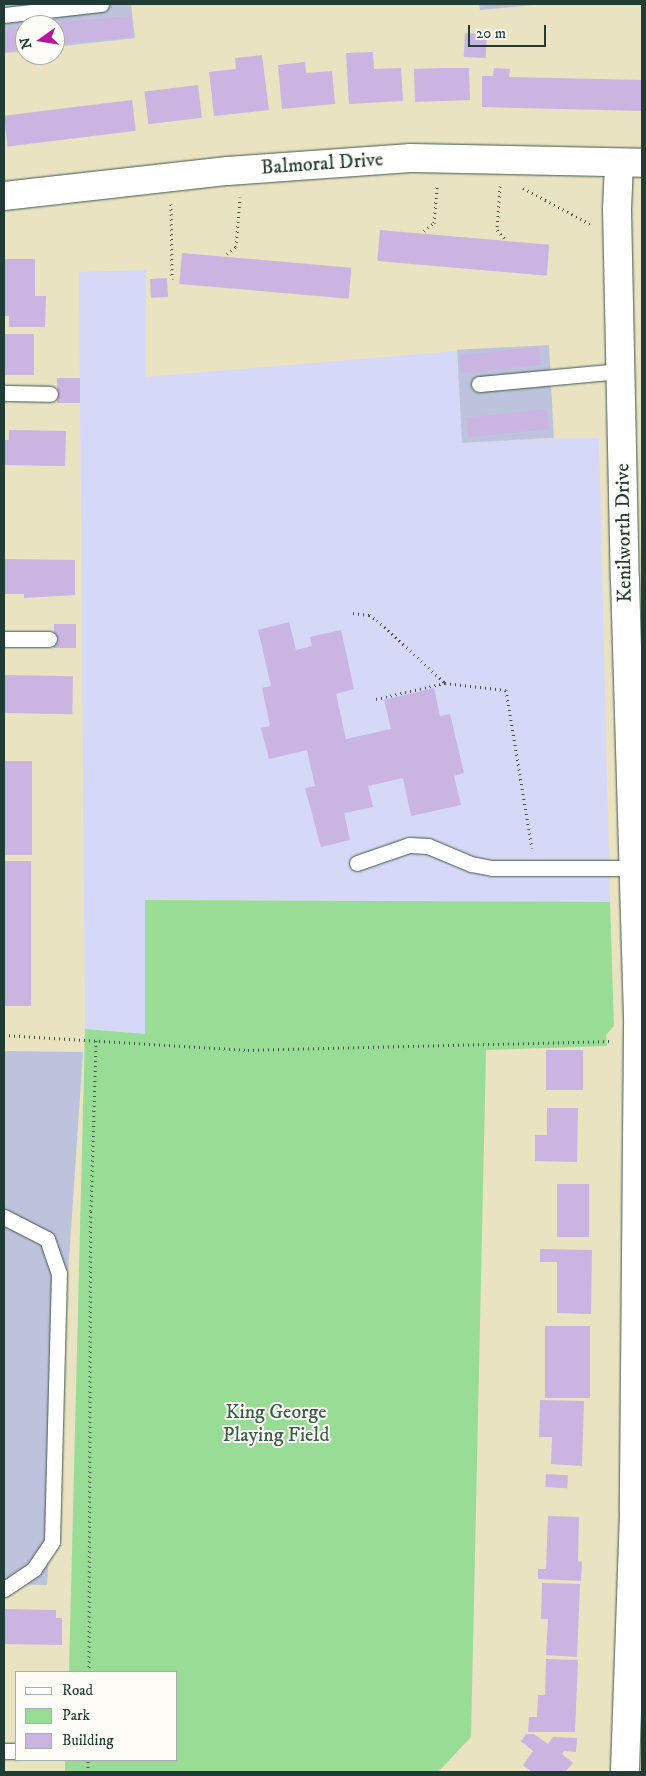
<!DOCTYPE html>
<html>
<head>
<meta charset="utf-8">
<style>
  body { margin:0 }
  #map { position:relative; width:646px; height:1776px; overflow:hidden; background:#e9e3c2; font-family:"IM FELL DW Pica",serif }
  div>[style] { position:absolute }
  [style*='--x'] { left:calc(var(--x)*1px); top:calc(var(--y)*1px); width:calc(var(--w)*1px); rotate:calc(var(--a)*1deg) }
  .built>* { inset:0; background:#d6d8f8 }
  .industrial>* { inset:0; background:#bec3dd; transform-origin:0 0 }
  .green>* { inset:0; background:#98dc95 }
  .building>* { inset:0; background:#cab4e1; transform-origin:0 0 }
  .path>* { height:3px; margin-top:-1.5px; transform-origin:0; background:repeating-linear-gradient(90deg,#3d5649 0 1px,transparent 0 5px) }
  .roads { filter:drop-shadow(0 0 1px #3d5649) drop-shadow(0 0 1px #3d5649) }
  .service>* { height:15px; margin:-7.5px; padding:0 7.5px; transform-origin:7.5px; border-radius:7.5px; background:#fff }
  .minor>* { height:28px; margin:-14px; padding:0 14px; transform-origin:14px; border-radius:14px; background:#fff }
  span { translate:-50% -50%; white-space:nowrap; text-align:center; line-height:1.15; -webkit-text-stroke:4px #fdfcf7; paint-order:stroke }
  .street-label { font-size:20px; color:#1f3d34 }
  .park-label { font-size:20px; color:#375d47 }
  .frame { position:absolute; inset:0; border:5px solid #1f3d34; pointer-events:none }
  .legend { position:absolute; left:15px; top:1671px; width:162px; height:90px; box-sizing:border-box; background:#fdfcf7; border:1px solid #a4b0a9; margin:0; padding:6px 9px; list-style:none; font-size:15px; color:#1f3d34 }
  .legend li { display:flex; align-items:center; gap:10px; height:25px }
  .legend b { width:25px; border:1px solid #a4b0a9 }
  .north { position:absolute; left:15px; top:15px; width:50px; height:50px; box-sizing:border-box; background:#fdfcf7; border:1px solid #a4b0a9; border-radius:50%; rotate:257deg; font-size:14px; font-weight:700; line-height:20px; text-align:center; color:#1f3d34 }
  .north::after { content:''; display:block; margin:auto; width:18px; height:22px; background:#b5179e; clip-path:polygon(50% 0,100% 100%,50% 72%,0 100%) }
  .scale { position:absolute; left:468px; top:25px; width:78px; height:22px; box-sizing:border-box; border:2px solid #1f3d34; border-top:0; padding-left:6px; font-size:15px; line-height:18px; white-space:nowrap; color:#1f3d34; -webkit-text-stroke:4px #fdfcf7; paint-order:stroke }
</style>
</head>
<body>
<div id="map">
  <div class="built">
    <div style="clip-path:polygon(146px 270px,146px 377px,457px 351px,463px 439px,599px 438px,610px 902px,145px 900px,145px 1034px,85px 1029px,79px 272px)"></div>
  </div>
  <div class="industrial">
    <div style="clip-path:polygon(4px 4px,131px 4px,135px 38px,55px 47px,55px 25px,25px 25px,25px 51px,4px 53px)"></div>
    <div style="clip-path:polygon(479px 4px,544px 4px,480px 10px)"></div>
    <div style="left:549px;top:345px;width:93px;height:92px;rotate:87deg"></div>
    <div style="clip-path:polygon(4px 1051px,83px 1052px,47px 1585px,4px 1584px)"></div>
  </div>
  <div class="green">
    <div style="clip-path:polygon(145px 900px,610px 902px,614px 1026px,606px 1035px,607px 1046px,486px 1050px,471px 1737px,438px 1772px,65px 1772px,65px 1760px,176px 1760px,176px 1672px,69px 1672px,85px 1029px,145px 1034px)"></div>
  </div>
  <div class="building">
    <div style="clip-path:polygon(483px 4px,515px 4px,515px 5px,484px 8px)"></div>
    <div style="left:131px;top:16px;width:21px;height:77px;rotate:85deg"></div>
    <div style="clip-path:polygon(25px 28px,25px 49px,4px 52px,4px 30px)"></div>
    <div style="left:465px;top:33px;width:22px;height:24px;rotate:3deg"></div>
    <div style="clip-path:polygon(373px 52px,374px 69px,401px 68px,403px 101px,349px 104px,346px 53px)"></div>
    <div style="clip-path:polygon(262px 55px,269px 110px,214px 116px,209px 72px,236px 69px,235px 58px)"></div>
    <div style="clip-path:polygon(305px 62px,306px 73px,332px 71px,335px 104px,282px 109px,278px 65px)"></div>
    <div style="clip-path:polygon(442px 68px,469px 68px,470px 100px,415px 102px,414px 69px)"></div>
    <div style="clip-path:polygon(494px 68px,510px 69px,509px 77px,642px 80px,642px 111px,482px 107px,482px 76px,493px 76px)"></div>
    <div style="left:198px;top:85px;width:33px;height:54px;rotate:83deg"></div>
    <div style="left:132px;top:100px;width:31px;height:129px;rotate:83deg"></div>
    <div style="left:380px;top:230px;width:170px;height:31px;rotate:5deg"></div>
    <div style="left:182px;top:253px;width:170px;height:31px;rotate:5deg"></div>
    <div style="clip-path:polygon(4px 259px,35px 259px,35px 296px,46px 296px,45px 327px,9px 327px,9px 316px,4px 316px)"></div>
    <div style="left:167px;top:278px;width:19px;height:17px;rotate:87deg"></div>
    <div style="left:4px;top:334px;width:30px;height:41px"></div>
    <div style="left:539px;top:347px;width:18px;height:80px;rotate:84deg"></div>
    <div style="left:57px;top:378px;width:23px;height:25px"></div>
    <div style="left:547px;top:409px;width:20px;height:81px;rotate:84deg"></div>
    <div style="clip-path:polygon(9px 430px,66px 431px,65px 466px,4px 465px,4px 440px,9px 440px)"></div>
    <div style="clip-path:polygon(4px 559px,75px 560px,75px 595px,24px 598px,24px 594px,4px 594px)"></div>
    <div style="clip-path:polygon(289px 622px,296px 650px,312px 646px,310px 637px,341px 630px,354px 689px,336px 694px,346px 739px,391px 729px,384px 700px,434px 688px,440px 716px,450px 714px,464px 773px,454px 776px,461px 805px,411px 816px,403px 778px,368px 786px,373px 807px,344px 813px,350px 840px,321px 847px,305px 788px,315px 786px,307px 750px,269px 759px,261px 728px,270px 726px,262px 688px,271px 686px,258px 630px)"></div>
    <div style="left:54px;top:624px;width:22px;height:24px"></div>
    <div style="left:4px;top:675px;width:69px;height:38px;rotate:1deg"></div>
    <div style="left:4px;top:761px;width:28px;height:94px"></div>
    <div style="left:4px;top:861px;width:27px;height:145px"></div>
    <div style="left:546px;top:1050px;width:37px;height:40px"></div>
    <div style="clip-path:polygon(547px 1108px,578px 1108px,577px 1162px,535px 1161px,535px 1135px,547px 1135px)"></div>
    <div style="left:557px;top:1184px;width:32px;height:53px"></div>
    <div style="clip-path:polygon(540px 1249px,592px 1250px,591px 1314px,557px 1313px,557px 1262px,540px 1262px)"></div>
    <div style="left:545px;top:1326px;width:45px;height:72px"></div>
    <div style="clip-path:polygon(540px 1400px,584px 1401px,582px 1466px,551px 1464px,552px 1437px,539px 1437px)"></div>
    <div style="left:546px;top:1474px;width:22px;height:13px;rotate:3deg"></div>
    <div style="clip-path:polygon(548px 1516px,579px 1517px,578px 1561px,582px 1562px,581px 1581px,538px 1579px,538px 1569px,546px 1569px)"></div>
    <div style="clip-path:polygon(542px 1583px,580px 1584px,577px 1657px,546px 1655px,548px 1619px,541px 1619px)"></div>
    <div style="clip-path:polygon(4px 1609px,56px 1610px,56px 1618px,62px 1618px,62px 1645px,4px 1644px)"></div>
    <div style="clip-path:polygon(546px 1659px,578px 1660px,575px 1732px,528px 1732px,529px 1717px,537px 1717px,538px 1695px,545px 1695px)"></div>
    <div style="clip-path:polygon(526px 1734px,534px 1734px,548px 1744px,553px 1737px,577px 1738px,576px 1752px,564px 1751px,562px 1754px,573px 1763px,565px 1772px,532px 1772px,523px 1765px,533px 1751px,521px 1741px)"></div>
  </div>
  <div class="path">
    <div style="--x:500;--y:186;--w:44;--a:93.9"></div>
    <div style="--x:497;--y:230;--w:11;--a:49"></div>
    <div style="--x:523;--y:188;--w:76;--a:28.2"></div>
    <div style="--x:171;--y:204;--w:75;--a:89.2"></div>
    <div style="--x:424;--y:231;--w:13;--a:-39"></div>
    <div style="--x:434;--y:223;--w:38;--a:-85"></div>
    <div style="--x:227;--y:254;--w:11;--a:-38"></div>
    <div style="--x:236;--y:247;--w:50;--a:-85.4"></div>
    <div style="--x:353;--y:613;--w:16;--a:7"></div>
    <div style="--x:369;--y:615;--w:9;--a:32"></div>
    <div style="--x:377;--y:620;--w:93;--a:42.8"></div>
    <div style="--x:376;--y:699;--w:71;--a:-13.1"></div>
    <div style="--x:445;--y:683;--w:61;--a:6.5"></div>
    <div style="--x:506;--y:690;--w:160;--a:80.7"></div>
    <div style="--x:4;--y:1035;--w:244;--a:3.5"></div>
    <div style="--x:248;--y:1050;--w:365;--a:-1.4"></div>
    <div style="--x:89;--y:1672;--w:461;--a:-89.8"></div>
    <div style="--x:91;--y:1211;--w:171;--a:-88.3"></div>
    <div style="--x:88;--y:1772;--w:12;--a:-90"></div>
  </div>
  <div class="roads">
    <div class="service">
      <div style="--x:4;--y:15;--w:98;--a:-6.5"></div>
      <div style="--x:479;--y:384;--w:142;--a:-5.3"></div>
      <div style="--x:4;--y:393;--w:46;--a:1.2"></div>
      <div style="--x:4;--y:639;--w:45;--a:0"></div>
      <div style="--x:357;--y:863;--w:55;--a:-19.1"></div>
      <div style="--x:409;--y:845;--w:19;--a:3"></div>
      <div style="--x:428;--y:846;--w:47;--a:22.7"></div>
      <div style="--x:471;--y:864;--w:21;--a:11"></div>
      <div style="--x:492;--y:868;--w:141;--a:0"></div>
      <div style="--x:4;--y:1217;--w:48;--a:27.1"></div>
      <div style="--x:47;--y:1239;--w:36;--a:71"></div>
      <div style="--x:59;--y:1273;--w:269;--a:91.5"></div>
      <div style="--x:52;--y:1542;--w:32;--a:124"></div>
      <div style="--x:34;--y:1569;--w:36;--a:146"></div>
      <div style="--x:4;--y:1751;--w:12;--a:0"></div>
    </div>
    <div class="minor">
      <div style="--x:619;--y:164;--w:45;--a:92.5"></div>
      <div style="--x:617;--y:209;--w:371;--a:88.8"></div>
      <div style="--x:625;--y:580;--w:446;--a:88.3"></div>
      <div style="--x:638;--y:1026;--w:486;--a:90.5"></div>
      <div style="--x:634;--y:1512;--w:260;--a:92"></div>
      <div style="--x:4;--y:196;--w:225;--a:-6.4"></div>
      <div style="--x:228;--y:171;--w:183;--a:-4.1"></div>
      <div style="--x:411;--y:158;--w:231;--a:1.2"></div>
    </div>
  </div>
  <div class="street-label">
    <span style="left:322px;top:164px;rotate:-4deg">Balmoral Drive</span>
    <span style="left:624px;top:533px;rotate:-91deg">Kenilworth Drive</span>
  </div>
  <div class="park-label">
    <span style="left:276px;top:1424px">King George<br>Playing Field</span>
  </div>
  <div class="frame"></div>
  <ul class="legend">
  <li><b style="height:6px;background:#fff"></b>Road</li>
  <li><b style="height:14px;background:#98dc95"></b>Park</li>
  <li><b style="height:14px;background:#cab4e1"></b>Building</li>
  </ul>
  <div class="north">N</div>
  <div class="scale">20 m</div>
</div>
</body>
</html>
